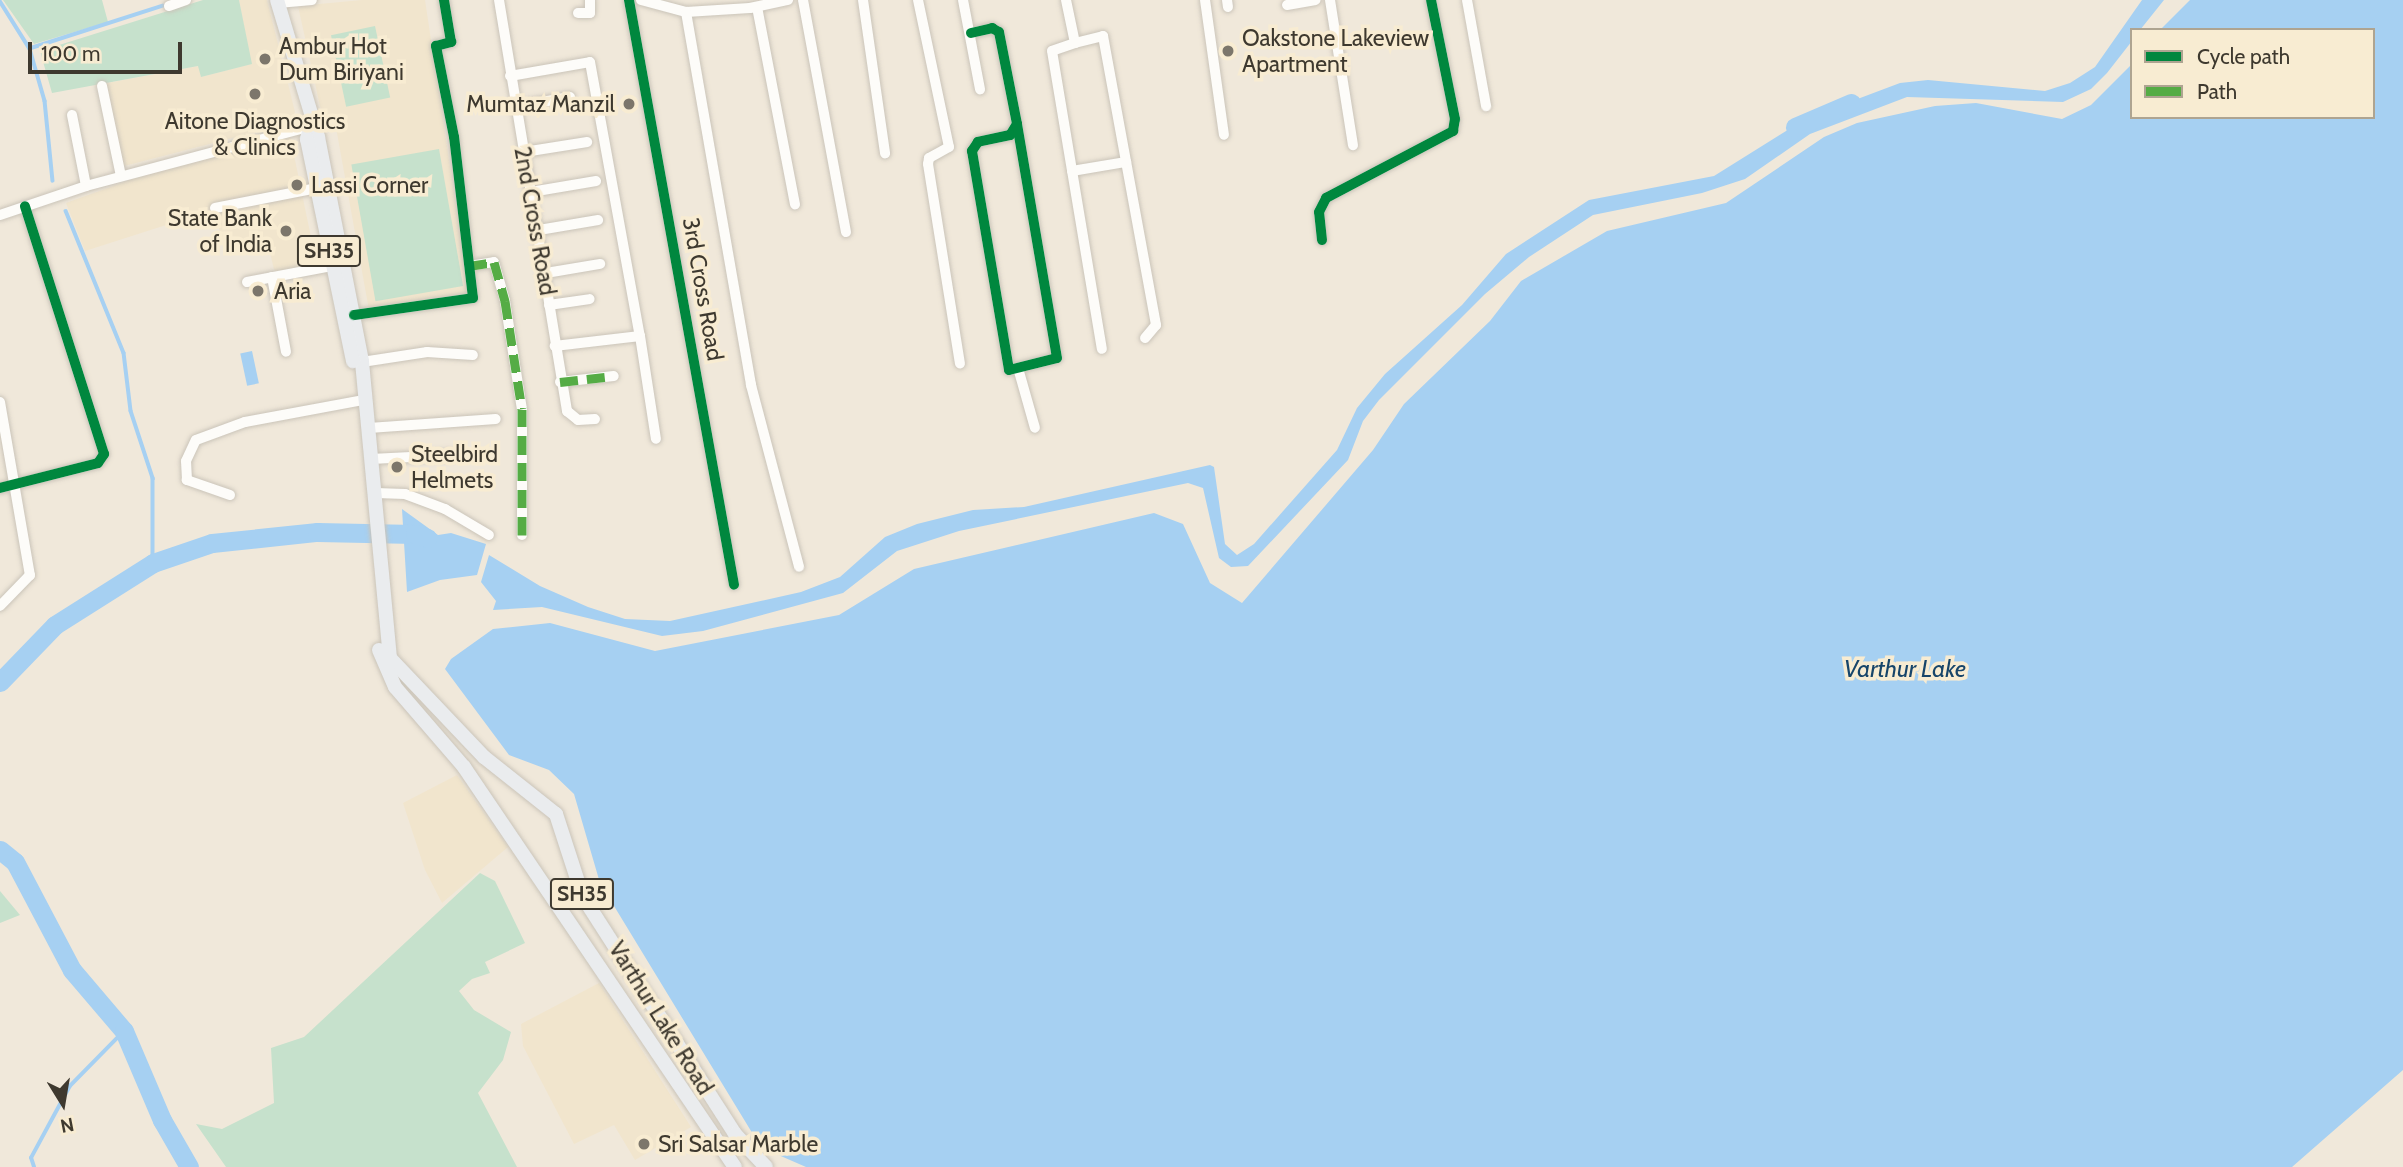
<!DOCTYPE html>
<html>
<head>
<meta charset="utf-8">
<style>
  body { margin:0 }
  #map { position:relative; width:2403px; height:1167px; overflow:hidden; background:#f0e8da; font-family:Cabin,sans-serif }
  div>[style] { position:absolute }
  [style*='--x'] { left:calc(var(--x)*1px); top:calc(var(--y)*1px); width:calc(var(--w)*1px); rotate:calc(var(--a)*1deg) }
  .built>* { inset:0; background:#f1e5cd }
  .green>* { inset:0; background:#c6e1cc; transform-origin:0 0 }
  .water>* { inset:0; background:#a6d0f2; transform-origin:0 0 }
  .stream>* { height:3.5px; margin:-1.75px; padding:0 1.75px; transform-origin:1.75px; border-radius:1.75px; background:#a6d0f2 }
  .river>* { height:19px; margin:-9.5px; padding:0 9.5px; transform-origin:9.5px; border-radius:9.5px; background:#a6d0f2 }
  .roads { filter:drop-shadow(0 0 2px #cac4b9) drop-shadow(0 0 2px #cac4b9) }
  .minor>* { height:10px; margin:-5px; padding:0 5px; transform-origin:5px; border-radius:5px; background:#fdfcf9 }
  .major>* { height:14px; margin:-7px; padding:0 7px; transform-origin:7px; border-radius:7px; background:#eaecee }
  .quiet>* { height:9px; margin-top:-4.5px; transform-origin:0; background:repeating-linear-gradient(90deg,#55ac45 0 18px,transparent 0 27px) }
  .cycleway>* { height:10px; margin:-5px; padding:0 5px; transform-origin:5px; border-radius:5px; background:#00873e }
  .dots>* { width:19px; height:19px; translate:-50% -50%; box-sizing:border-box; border:4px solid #f8ecd2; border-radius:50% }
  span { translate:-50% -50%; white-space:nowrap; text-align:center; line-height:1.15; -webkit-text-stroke:7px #f8ecd2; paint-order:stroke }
  .shield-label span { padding:2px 5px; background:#f8ecd2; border:2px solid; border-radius:5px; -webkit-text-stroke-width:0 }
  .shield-label { font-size:21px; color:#3e392f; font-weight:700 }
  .poi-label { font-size:23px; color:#3e392f }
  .left { translate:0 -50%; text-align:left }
  .right { translate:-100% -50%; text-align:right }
  .street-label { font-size:23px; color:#3e392f }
  .water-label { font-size:24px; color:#17456a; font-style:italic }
  .legend { position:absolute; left:2130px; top:28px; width:245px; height:91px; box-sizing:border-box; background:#f8ecd2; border:2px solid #aea491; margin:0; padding:9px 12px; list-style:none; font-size:21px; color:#3e392f }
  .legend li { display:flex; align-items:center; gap:14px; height:35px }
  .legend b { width:35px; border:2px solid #aea491 }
  .north { position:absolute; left:28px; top:1069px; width:70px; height:70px; -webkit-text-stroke:5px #f8ecd2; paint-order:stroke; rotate:169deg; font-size:19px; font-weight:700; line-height:28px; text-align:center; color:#3e392f }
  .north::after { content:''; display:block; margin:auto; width:24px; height:32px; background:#3e392f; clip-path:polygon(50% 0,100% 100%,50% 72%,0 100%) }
  .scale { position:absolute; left:28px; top:42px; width:154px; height:32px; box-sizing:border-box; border:4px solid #3e392f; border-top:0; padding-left:9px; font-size:21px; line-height:24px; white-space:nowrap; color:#3e392f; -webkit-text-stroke:5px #f8ecd2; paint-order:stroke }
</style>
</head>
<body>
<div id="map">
  <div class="built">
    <div style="clip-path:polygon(239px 0,267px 0,295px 112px,291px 123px,124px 166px,102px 84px,199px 66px,201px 77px,251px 64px)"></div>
    <div style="clip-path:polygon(362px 0,425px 0,469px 293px,369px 310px,335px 122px,322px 115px,298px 6px)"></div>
    <div style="clip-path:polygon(290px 136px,317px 266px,275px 273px,268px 245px,227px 253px,213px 210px,85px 251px,66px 203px,141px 176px)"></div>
    <div style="clip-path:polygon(457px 775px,508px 847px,442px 903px,425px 870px,403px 803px)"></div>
    <div style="clip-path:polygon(599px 983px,691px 1127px,635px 1160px,614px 1125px,574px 1144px,523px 1046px,521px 1024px)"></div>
  </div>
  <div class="green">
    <div style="clip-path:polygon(3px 0,102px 0,108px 22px,34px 44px)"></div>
    <div style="clip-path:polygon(203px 0,239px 0,252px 64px,201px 77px,198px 66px,52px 93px,40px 51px)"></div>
    <div style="left:375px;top:26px;width:73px;height:45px;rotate:78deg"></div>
    <div style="left:439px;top:149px;width:139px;height:89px;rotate:80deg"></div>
    <div style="clip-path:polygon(480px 873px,495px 881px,525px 943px,485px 962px,490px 973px,472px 979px,459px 991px,474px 1010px,511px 1032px,503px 1060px,478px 1093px,517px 1167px,226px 1167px,196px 1124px,222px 1129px,274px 1103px,271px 1048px,304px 1037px)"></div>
    <div style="clip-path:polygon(0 891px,20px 915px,0 923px)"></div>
  </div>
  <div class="water">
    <div style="clip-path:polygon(2142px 0,2164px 0,2140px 30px,2132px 30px,2132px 41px,2107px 73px,2091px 89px,2063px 102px,1907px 97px,1810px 134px,1745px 179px,1702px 193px,1593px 215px,1529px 257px,1485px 294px,1379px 400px,1363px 421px,1348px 460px,1248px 566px,1231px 567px,1219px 558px,1203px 488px,1188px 483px,959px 531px,897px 551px,843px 593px,703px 631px,662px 636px,542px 607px,493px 610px,496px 601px,481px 582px,489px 555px,540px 586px,588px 607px,625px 619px,670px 621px,801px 592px,840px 577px,885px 537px,917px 524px,973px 510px,1024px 507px,1210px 465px,1214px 467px,1225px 544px,1237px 555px,1254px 544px,1337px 450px,1357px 408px,1385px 374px,1462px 305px,1506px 254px,1589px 200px,1714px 176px,1807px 118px,1900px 83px,1928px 80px,2045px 91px,2070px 83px,2095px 67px)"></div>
    <div style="clip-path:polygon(2190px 0,2403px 0,2403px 1070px,2292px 1167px,806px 1167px,767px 1150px,751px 1131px,600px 883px,574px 794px,549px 770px,509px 755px,445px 669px,451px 659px,493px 629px,550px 623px,655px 651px,839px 615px,914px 569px,1154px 513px,1183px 524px,1210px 583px,1242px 603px,1373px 450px,1404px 404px,1490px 321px,1521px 281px,1607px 231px,1726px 203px,1824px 137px,1857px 123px,1935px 106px,1976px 103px,2062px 119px,2091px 105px,2132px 64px,2132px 117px,2373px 117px,2373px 30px,2160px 30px)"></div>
    <div style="left:252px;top:351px;width:33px;height:12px;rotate:78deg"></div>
    <div style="clip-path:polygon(402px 509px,438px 535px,451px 533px,486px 544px,477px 575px,440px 580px,407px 592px)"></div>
  </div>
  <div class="stream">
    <div style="--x:0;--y:1;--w:57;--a:58"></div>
    <div style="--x:30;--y:49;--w:54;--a:73.9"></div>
    <div style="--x:45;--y:101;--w:80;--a:84.3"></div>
    <div style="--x:31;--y:48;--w:138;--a:-17.8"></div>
    <div style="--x:66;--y:211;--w:153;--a:67.8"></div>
    <div style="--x:124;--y:353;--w:58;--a:83.1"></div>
    <div style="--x:131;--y:411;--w:71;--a:71.8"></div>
    <div style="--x:153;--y:478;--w:85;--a:90"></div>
    <div style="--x:34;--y:1167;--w:9;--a:-108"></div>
    <div style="--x:31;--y:1158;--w:82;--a:-61.6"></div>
    <div style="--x:70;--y:1086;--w:77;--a:-45.5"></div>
  </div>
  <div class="river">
    <div style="--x:1795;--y:127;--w:61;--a:-23.2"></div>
    <div style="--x:0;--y:682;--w:79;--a:-46"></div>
    <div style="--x:55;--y:625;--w:116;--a:-32.3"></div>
    <div style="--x:153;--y:563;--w:62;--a:-18.7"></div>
    <div style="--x:212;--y:543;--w:106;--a:-6"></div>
    <div style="--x:317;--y:532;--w:98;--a:1.2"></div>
    <div style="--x:415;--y:534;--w:13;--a:18"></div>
    <div style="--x:0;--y:850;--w:19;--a:39"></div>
    <div style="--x:15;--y:862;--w:122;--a:62.2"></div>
    <div style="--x:72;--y:970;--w:80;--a:49.6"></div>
    <div style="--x:124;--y:1031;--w:97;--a:66.9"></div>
    <div style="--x:162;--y:1120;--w:54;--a:60.1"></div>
  </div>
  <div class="roads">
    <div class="minor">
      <div style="--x:499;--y:0;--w:417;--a:80.6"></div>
      <div style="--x:567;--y:411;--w:14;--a:39"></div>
      <div style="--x:578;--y:420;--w:17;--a:-3"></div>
      <div style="--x:629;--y:0;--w:594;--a:79.82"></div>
      <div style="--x:641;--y:0;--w:47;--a:14.9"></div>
      <div style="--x:686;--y:12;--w:64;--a:-3.6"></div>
      <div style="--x:750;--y:8;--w:39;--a:-12"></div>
      <div style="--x:803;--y:0;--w:236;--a:79.5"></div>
      <div style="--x:863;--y:0;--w:155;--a:81.8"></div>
      <div style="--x:918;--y:0;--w:150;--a:78.1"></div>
      <div style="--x:949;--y:147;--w:23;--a:151"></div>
      <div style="--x:929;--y:158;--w:6;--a:99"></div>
      <div style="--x:928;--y:164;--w:202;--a:80.9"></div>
      <div style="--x:963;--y:0;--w:91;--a:79.2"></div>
      <div style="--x:1066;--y:0;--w:44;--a:78.2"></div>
      <div style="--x:1075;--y:43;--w:24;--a:161"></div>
      <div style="--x:1052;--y:51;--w:302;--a:80.5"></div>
      <div style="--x:1205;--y:0;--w:136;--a:82"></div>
      <div style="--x:1227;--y:0;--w:7;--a:82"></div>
      <div style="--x:1330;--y:0;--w:147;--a:81"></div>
      <div style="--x:1467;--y:0;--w:108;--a:79.8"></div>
      <div style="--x:278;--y:3;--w:34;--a:-5"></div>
      <div style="--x:1287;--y:5;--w:29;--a:-10"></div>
      <div style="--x:169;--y:6;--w:18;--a:-19"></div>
      <div style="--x:757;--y:7;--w:201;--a:79.1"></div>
      <div style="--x:686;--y:12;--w:379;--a:80.1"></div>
      <div style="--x:751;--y:385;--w:188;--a:75.2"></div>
      <div style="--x:578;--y:13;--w:12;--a:0"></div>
      <div style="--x:590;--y:13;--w:13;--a:-90"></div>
      <div style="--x:971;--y:33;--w:22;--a:-13"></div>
      <div style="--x:992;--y:28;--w:8;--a:30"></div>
      <div style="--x:999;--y:32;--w:94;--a:78.9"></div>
      <div style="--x:1017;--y:124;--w:13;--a:122"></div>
      <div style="--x:1010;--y:135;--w:33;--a:168"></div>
      <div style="--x:978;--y:142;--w:11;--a:124"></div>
      <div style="--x:972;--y:151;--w:222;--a:80.4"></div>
      <div style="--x:1009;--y:370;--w:49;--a:-14"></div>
      <div style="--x:1057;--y:358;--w:237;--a:-99.7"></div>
      <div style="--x:1075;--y:43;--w:29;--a:-14"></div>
      <div style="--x:1103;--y:36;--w:294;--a:79.6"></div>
      <div style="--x:1156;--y:325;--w:17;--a:130"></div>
      <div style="--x:510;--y:76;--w:81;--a:-9.9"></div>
      <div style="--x:590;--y:62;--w:279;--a:79.7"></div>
      <div style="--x:640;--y:336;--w:86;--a:173.3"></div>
      <div style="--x:102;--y:86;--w:92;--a:78.1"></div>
      <div style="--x:514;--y:107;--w:57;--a:-10.1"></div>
      <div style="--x:72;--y:115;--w:72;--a:78.8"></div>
      <div style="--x:524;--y:152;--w:64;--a:-9"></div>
      <div style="--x:1072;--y:171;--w:55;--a:-9.5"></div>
      <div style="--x:531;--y:192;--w:66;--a:-9.6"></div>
      <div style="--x:215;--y:208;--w:104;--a:-11.1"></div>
      <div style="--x:0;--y:215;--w:91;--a:-18.6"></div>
      <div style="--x:86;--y:186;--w:233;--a:-14.9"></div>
      <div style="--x:539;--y:230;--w:60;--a:-9.6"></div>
      <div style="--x:1322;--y:240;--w:28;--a:-96"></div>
      <div style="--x:1319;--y:212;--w:16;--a:-63"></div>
      <div style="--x:1326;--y:198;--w:144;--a:-27.8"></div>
      <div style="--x:1453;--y:131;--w:12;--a:-81"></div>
      <div style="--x:1455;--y:119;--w:121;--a:-101.4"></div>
      <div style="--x:469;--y:266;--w:25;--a:-9"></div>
      <div style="--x:494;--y:262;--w:41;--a:74.2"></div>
      <div style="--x:505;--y:301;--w:109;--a:81.1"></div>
      <div style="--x:522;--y:409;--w:126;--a:90"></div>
      <div style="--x:546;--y:273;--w:55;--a:-9.5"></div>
      <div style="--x:272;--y:277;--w:76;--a:79.4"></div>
      <div style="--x:247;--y:282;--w:86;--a:-10.7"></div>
      <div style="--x:549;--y:305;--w:41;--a:-8.3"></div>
      <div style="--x:354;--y:315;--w:120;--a:-8.1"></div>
      <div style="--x:473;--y:298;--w:162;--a:-96.7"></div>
      <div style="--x:454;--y:137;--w:93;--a:-101.2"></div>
      <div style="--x:436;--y:46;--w:16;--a:-15"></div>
      <div style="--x:451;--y:42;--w:43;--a:-99.5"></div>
      <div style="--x:640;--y:336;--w:104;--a:81.2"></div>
      <div style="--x:362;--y:362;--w:66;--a:-8.7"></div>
      <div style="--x:427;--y:352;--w:46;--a:3.7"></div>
      <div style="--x:1018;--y:368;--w:62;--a:74.2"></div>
      <div style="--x:560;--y:382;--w:54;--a:-6.3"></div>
      <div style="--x:0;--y:402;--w:176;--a:80.2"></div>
      <div style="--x:30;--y:575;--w:43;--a:134.1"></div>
      <div style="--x:369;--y:428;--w:127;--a:-4.1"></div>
      <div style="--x:371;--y:459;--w:80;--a:-2.9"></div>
      <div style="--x:0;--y:488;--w:101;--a:-14.3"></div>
      <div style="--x:98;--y:463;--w:11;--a:-56"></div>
      <div style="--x:104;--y:454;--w:260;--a:-107.7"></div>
      <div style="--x:376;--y:493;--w:29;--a:2"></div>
      <div style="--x:405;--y:494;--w:43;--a:20.6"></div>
      <div style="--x:445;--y:509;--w:51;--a:30.6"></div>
      <div style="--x:230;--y:495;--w:46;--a:-160.8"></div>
      <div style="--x:187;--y:480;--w:19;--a:-93"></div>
      <div style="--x:186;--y:461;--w:23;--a:-65"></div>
      <div style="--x:196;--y:440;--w:52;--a:-20.2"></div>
      <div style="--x:245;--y:422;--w:121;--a:-10.5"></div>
    </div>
    <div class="major">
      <div style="--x:277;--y:0;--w:143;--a:73.3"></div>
      <div style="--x:318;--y:137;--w:229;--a:78.9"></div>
      <div style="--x:362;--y:362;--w:297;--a:84.6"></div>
      <div style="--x:390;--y:658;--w:137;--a:46.5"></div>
      <div style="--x:484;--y:757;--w:92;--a:38.4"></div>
      <div style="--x:556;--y:814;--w:87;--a:72"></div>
      <div style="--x:583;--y:897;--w:282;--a:57.3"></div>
      <div style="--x:735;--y:1134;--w:45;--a:46.8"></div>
      <div style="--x:311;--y:126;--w:14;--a:107"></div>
      <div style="--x:307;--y:139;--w:227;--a:78.3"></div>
      <div style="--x:379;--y:650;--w:40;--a:66.6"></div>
      <div style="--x:395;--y:687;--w:106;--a:49.2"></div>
      <div style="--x:464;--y:767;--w:483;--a:55.9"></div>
    </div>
  </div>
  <div class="quiet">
    <div style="--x:469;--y:266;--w:25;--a:-9"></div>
    <div style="--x:494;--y:262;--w:41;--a:74.2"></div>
    <div style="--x:505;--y:301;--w:109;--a:81.1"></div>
    <div style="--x:522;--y:409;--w:126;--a:90"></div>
    <div style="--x:560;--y:382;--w:54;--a:-6.3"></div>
  </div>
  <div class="cycleway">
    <div style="--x:629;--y:0;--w:594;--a:79.82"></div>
    <div style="--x:971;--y:33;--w:22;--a:-13"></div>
    <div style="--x:992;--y:28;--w:8;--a:30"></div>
    <div style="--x:999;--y:32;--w:94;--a:78.9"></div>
    <div style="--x:1017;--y:124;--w:13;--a:122"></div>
    <div style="--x:1010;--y:135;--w:33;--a:168"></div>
    <div style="--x:978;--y:142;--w:11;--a:124"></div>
    <div style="--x:972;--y:151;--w:222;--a:80.4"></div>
    <div style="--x:1009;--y:370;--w:49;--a:-14"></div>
    <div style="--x:1057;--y:358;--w:237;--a:-99.7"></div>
    <div style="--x:1322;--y:240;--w:28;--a:-96"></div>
    <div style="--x:1319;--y:212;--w:16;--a:-63"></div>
    <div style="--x:1326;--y:198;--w:144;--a:-27.8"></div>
    <div style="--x:1453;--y:131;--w:12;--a:-81"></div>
    <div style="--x:1455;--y:119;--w:121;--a:-101.4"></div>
    <div style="--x:354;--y:315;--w:120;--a:-8.1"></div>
    <div style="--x:473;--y:298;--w:162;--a:-96.7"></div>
    <div style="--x:454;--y:137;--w:93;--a:-101.2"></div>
    <div style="--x:436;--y:46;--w:16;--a:-15"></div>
    <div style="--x:451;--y:42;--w:43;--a:-99.5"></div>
    <div style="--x:0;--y:488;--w:101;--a:-14.3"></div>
    <div style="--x:98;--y:463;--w:11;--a:-56"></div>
    <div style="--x:104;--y:454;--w:260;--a:-107.7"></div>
  </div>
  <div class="dots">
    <div style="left:1228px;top:51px;background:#7c766b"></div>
    <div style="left:265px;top:59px;background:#7c766b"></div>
    <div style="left:255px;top:94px;background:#7c766b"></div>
    <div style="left:629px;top:104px;background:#7c766b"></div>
    <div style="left:297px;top:185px;background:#7c766b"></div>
    <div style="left:286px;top:231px;background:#7c766b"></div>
    <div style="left:258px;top:291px;background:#7c766b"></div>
    <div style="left:397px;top:467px;background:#7c766b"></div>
    <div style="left:644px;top:1144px;background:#7c766b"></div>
  </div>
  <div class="shield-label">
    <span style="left:329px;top:251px">SH35</span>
    <span style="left:582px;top:894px">SH35</span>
  </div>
  <div class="poi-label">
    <span class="left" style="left:1242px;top:51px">Oakstone Lakeview<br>Apartment</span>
    <span class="left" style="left:279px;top:59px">Ambur Hot<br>Dum Biriyani</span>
    <span class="right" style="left:615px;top:104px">Mumtaz Manzil</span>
    <span style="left:255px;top:134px">Aitone Diagnostics<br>&amp; Clinics</span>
    <span class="left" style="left:311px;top:185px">Lassi Corner</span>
    <span class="right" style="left:272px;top:231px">State Bank<br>of India</span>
    <span class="left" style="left:274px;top:291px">Aria</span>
    <span class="left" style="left:411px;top:467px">Steelbird<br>Helmets</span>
    <span class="left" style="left:658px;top:1144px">Sri Salsar Marble</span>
  </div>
  <div class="street-label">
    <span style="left:535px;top:221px;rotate:80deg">2nd Cross Road</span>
    <span style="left:703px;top:289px;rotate:80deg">3rd Cross Road</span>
    <span style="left:661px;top:1018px;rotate:58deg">Varthur Lake Road</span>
  </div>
  <div class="water-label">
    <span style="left:1905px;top:669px">Varthur Lake</span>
  </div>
  <ul class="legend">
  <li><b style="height:9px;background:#00873e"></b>Cycle path</li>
  <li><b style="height:9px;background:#55ac45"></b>Path</li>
  </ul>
  <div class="north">N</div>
  <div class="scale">100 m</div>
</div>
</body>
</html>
